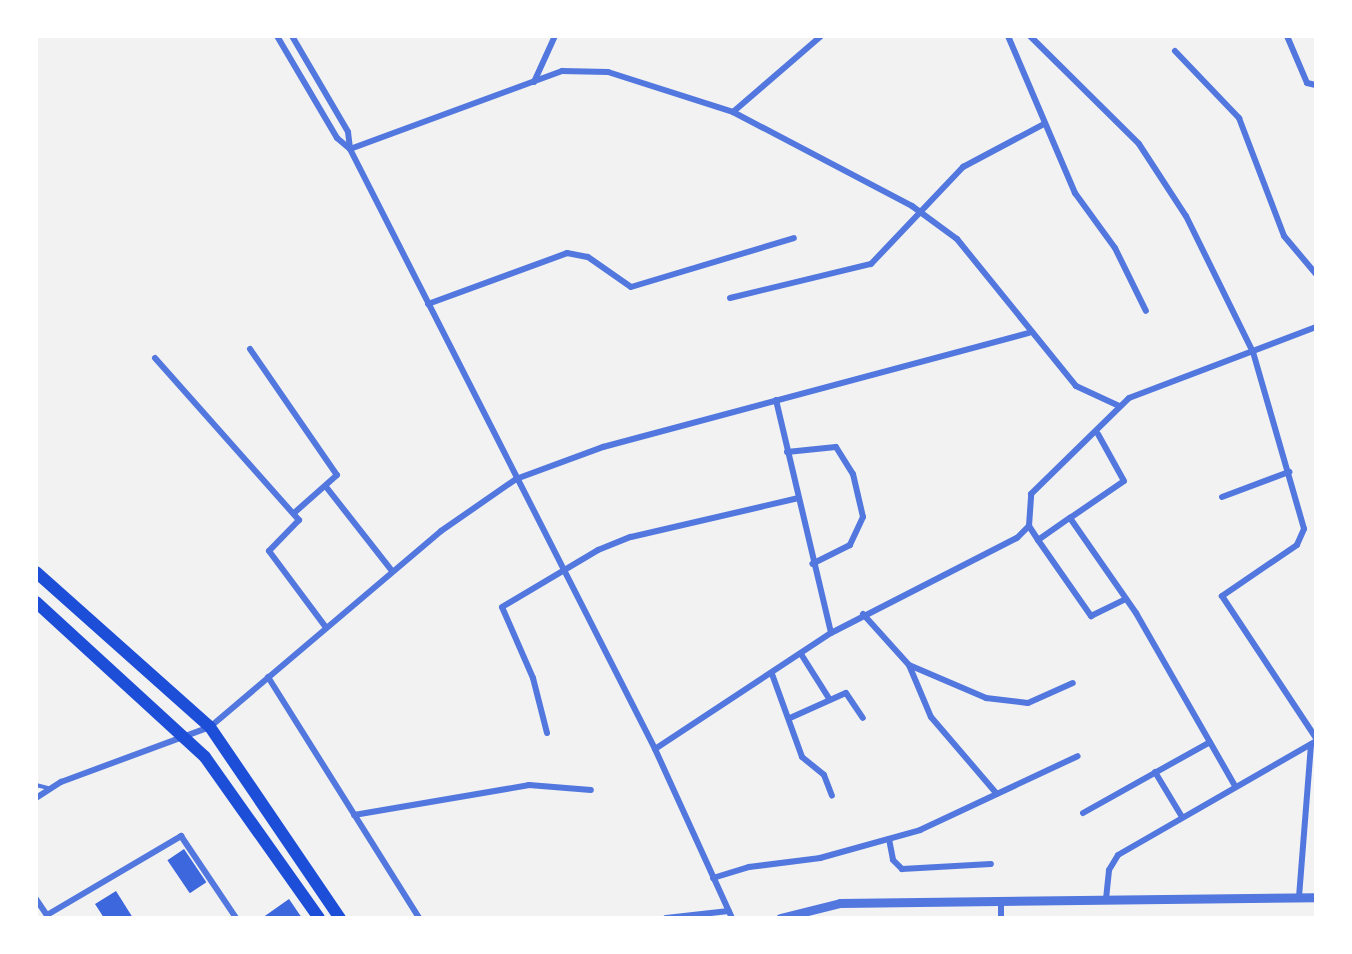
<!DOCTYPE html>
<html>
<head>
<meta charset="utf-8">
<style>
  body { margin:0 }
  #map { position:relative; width:1352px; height:954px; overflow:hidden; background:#f2f2f2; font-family:"Varela Round",sans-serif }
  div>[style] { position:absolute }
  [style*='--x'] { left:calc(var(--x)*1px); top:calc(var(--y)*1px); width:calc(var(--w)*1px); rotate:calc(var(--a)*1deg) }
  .building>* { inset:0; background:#3d67dc; transform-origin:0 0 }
  .service>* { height:4px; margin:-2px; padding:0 2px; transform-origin:2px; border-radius:2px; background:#5277de }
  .minor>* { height:6px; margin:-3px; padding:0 3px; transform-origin:3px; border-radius:3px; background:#5277de }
  .tertiary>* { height:9px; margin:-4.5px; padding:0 4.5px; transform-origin:4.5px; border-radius:4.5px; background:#5277de }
  .primary>* { height:12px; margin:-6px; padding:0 6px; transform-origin:6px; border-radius:6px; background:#1d4ed8 }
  span { translate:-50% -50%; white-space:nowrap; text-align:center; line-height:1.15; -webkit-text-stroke:4.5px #fff; paint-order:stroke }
  .frame { position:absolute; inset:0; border:38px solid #fff; pointer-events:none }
</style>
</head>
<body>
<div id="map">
  <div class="building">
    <div style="left:184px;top:849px;width:40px;height:20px;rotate:56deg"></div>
    <div style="clip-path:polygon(116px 891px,133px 918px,104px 918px,95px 904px)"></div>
    <div style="clip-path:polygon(289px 899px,302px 918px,262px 918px)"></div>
  </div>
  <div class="service">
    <div style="--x:36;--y:785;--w:12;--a:14"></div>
  </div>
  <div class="minor">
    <div style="--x:277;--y:36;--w:118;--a:59.5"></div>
    <div style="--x:337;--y:138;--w:17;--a:40"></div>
    <div style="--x:292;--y:36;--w:111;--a:59.7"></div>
    <div style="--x:348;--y:132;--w:17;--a:83"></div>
    <div style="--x:350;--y:149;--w:673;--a:63.05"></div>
    <div style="--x:655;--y:749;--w:186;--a:65.5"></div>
    <div style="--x:1008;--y:36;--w:171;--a:66.9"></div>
    <div style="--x:1075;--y:193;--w:68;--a:54"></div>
    <div style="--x:1115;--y:248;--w:70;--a:63.8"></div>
    <div style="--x:1030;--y:36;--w:153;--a:44.7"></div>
    <div style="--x:1139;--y:144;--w:86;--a:56.9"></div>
    <div style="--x:1186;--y:216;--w:152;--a:63.8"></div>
    <div style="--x:1253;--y:352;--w:184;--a:73.9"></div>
    <div style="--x:1304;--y:529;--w:17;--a:114"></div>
    <div style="--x:1297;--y:545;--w:91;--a:145.8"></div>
    <div style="--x:1222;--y:596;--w:170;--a:56.5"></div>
    <div style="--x:1287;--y:36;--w:51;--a:66.9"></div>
    <div style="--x:1307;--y:83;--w:9;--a:13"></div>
    <div style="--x:1175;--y:51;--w:93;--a:46.3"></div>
    <div style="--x:1239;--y:118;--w:126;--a:69.1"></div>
    <div style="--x:1284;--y:236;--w:50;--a:49.9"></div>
    <div style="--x:534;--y:82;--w:51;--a:-65.5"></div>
    <div style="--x:733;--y:112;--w:116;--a:-40.8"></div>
    <div style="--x:350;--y:149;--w:226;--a:-20.2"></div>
    <div style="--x:562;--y:71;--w:46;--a:1.2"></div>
    <div style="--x:608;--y:72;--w:131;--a:17.7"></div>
    <div style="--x:733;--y:112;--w:202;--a:27.7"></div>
    <div style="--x:912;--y:206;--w:56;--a:36.3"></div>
    <div style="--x:957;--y:239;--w:189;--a:51"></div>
    <div style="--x:1076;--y:386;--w:47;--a:24.9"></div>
    <div style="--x:730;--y:298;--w:145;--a:-13.6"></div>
    <div style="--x:871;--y:264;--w:134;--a:-46.5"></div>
    <div style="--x:963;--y:167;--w:92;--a:-28"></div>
    <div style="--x:428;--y:304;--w:148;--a:-20.1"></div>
    <div style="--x:567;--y:253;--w:21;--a:11"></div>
    <div style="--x:588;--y:257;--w:52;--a:34.9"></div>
    <div style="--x:631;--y:287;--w:170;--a:-16.7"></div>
    <div style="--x:250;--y:349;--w:153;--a:55.4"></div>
    <div style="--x:337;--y:475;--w:57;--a:138.5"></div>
    <div style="--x:155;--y:358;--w:217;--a:48.4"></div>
    <div style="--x:299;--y:520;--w:43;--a:134.1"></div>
    <div style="--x:269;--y:551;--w:94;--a:53.3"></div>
    <div style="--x:776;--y:400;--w:239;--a:76.7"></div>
    <div style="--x:787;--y:452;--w:49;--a:-5.8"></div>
    <div style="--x:836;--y:447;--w:32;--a:58"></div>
    <div style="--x:853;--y:474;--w:44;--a:76.9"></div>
    <div style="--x:863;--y:517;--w:31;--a:115"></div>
    <div style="--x:850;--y:545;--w:42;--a:153.4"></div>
    <div style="--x:327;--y:488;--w:105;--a:51.9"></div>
    <div style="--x:1222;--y:497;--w:72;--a:-20.5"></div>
    <div style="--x:1070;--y:518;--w:65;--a:-34.4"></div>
    <div style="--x:1124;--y:481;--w:54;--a:-119"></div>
    <div style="--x:1029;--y:526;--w:17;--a:57"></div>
    <div style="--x:1038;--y:540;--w:39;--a:-35"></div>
    <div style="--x:1070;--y:518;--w:116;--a:55.2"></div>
    <div style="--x:1136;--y:613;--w:199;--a:60.2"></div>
    <div style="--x:1038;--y:540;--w:93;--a:55.1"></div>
    <div style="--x:1091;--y:616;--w:39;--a:-26"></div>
    <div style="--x:863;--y:614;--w:69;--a:48"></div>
    <div style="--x:909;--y:665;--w:84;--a:23.2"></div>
    <div style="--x:986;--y:698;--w:42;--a:6.8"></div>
    <div style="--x:1028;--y:703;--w:49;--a:-24"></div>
    <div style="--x:801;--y:654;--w:54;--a:57.8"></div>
    <div style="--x:909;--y:665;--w:56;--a:67.1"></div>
    <div style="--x:931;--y:717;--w:101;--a:49.4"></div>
    <div style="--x:772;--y:674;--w:88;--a:70.1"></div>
    <div style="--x:802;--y:757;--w:28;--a:39"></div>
    <div style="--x:824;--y:775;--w:22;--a:69"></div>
    <div style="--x:268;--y:677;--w:284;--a:57.9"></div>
    <div style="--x:790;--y:718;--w:61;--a:-24.1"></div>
    <div style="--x:846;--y:693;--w:30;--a:56"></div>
    <div style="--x:547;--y:733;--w:57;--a:-104.3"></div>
    <div style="--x:533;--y:678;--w:77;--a:-113.6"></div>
    <div style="--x:502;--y:607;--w:112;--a:-30.7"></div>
    <div style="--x:598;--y:550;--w:35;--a:-22"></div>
    <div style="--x:631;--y:537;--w:171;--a:-13.1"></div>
    <div style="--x:655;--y:749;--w:211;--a:-33.4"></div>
    <div style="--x:831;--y:633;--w:209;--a:-27.1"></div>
    <div style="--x:1017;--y:538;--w:17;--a:-45"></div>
    <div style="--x:1029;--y:526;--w:32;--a:-86"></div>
    <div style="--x:1031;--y:494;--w:137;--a:-44.4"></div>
    <div style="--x:1129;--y:398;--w:200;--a:-20.8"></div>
    <div style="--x:1155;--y:772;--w:52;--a:59"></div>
    <div style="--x:36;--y:798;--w:30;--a:-33"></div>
    <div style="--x:61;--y:782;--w:159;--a:-20.3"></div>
    <div style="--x:210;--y:727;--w:303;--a:-40.3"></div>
    <div style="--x:441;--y:531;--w:91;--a:-34.7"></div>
    <div style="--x:516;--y:479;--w:93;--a:-20.2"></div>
    <div style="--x:603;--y:447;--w:441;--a:-15"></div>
    <div style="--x:1083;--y:813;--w:145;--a:-29.2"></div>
    <div style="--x:354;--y:815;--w:178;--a:-9.7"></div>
    <div style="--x:529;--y:785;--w:62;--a:4.6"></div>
    <div style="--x:889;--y:839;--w:21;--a:79"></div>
    <div style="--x:893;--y:860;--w:13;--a:45"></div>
    <div style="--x:902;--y:869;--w:89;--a:-3.2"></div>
    <div style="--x:713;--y:878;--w:38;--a:-17"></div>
    <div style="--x:749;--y:867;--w:72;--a:-7.2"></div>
    <div style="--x:820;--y:858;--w:104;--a:-15.6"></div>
    <div style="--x:920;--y:830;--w:174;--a:-25.1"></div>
    <div style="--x:1299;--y:897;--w:153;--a:-85.5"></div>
    <div style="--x:36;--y:899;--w:22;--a:56"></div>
    <div style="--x:1106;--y:899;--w:29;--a:-84"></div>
    <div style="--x:1109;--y:870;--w:17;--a:-59"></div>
    <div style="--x:1118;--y:855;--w:228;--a:-29.9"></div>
    <div style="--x:1001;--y:902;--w:16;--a:90"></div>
    <div style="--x:47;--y:915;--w:156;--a:-30.5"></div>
    <div style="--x:181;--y:836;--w:99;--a:56.1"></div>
    <div style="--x:666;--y:918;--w:63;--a:-6.3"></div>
  </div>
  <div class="tertiary">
    <div style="--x:780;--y:918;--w:62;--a:-14"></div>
    <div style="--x:840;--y:903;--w:476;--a:-0.7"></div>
  </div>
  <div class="primary">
    <div style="--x:36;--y:572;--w:233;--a:41.7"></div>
    <div style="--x:210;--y:727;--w:231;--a:55.8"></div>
    <div style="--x:36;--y:602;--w:229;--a:42.5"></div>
    <div style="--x:205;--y:757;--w:197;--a:54.7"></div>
  </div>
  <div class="frame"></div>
</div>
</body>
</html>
